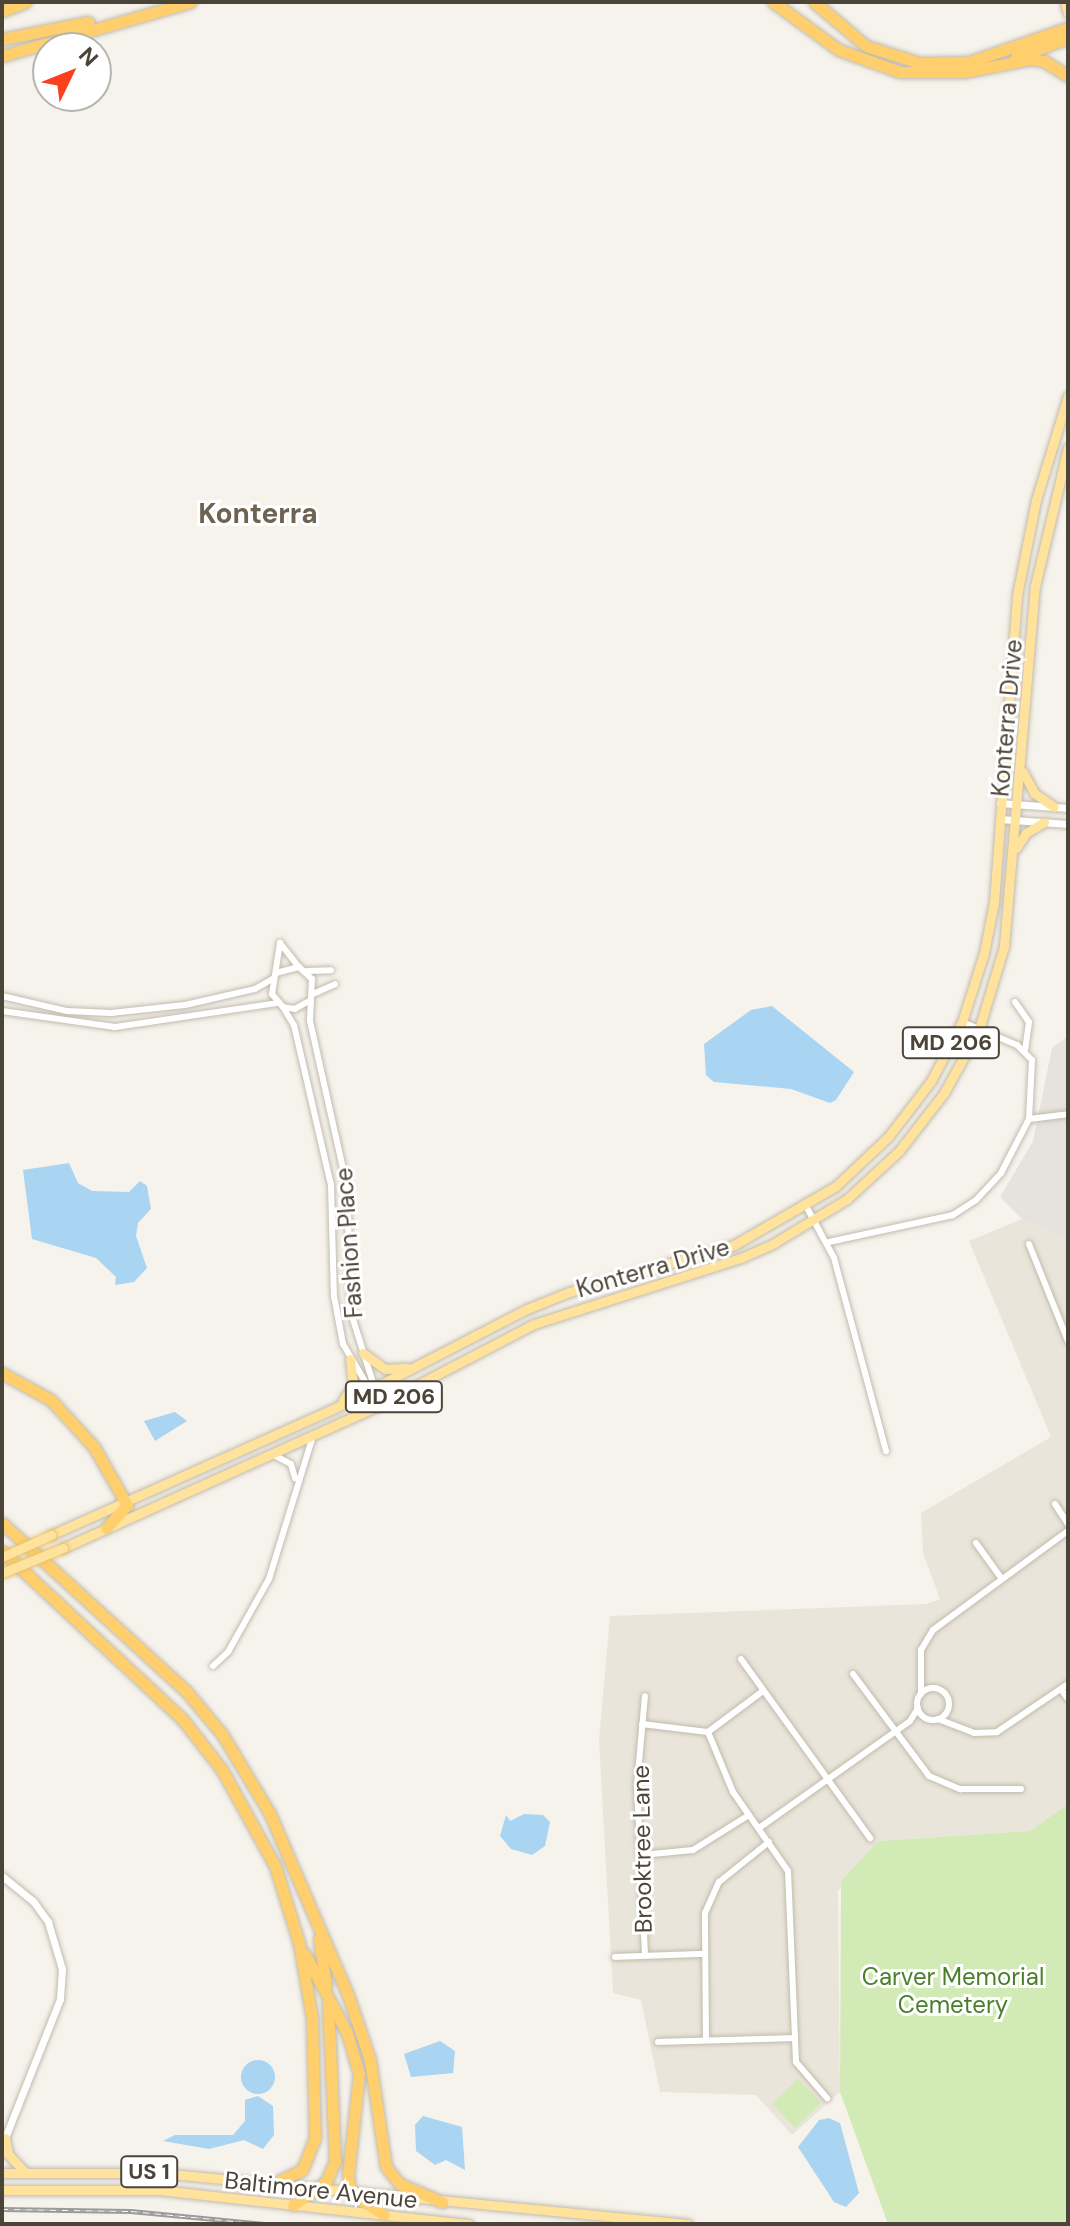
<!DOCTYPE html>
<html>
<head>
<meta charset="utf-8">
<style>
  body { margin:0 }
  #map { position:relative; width:1070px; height:2226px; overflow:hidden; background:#f6f3ec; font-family:"DM Sans",sans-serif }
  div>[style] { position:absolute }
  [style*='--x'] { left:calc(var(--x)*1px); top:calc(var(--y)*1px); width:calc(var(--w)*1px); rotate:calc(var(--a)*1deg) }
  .residential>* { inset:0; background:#eae5da }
  .industrial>* { inset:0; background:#e6e2dd }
  .green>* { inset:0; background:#d2eab5; transform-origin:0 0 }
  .water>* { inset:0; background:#a9d4f2 }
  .round { border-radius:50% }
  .roads { filter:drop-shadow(0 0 2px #c2bbae) drop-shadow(0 0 2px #c2bbae) }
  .minor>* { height:6px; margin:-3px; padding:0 3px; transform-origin:3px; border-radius:3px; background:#fff }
  .minor>.ring { margin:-3px; padding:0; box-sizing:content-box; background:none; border:6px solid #fff; border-radius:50% }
  .tertiary>* { height:7px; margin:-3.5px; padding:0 3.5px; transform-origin:3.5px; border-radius:3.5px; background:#fff }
  .primary>* { height:9px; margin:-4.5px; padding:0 4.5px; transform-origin:4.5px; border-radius:4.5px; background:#ffe39c }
  .motorway>* { height:11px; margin:-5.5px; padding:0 5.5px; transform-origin:5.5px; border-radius:5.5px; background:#ffcf6e }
  .rail>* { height:5px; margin-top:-2.5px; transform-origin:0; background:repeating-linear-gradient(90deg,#fff 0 6px,#9a9a9a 0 12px); box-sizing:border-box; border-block:2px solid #9a9a9a }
  .bridges { filter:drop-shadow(0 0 2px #e6c16a) drop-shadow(0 0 2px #e6c16a) }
  .primary-bridge>* { height:9px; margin:-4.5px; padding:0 4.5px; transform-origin:4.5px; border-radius:4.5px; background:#ffe39c }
  span { translate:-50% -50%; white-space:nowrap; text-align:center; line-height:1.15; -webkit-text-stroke:6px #fff; paint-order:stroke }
  .shield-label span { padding:2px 6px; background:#fff; border:2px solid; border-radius:6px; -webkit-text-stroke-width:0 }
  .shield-label { font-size:22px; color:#4b4439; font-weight:700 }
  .street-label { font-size:24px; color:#4b4439 }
  .park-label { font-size:24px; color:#4a7f2a }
  .quarter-label { font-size:28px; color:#6e6250; font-weight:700 }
  .frame { position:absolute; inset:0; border:4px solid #4b4439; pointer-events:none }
  .north { position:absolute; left:32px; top:32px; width:80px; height:80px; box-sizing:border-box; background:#fff; border:2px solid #b7b4b0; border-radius:50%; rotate:47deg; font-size:22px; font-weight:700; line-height:32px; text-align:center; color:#4b4439 }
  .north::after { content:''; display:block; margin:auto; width:28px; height:36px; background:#fc3f1d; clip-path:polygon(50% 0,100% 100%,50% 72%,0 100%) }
</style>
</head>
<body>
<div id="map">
  <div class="residential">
    <div style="clip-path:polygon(1022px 1219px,1068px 1241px,1068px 1804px,1030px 1831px,879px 1841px,838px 1891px,840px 2092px,792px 2135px,756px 2095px,660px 2092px,641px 2000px,613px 1993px,599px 1741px,610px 1616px,926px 1604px,940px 1599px,923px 1553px,921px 1513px,1051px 1437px,969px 1241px)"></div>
  </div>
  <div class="industrial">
    <div style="clip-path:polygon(1068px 1036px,1068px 1241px,1022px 1219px,1000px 1197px,1033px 1141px,1052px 1048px)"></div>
  </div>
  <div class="green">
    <div style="clip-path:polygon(1068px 1804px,1068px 2223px,888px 2224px,840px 2092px,841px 1881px,879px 1841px,1030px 1831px)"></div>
    <div style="left:798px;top:2079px;width:33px;height:36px;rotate:46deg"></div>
  </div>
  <div class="water">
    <div style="clip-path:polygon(772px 1006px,854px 1072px,836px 1100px,830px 1103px,791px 1089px,714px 1082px,706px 1075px,704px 1044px,751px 1010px)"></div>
    <div style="clip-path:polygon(69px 1163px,78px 1183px,92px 1191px,129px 1192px,140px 1181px,147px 1186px,151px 1209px,138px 1223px,136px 1236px,147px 1268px,134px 1282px,115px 1285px,116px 1277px,96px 1258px,32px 1239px,23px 1170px)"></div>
    <div style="clip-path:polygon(175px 1412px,187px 1421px,155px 1441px,144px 1421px)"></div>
    <div style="clip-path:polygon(524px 1814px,543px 1815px,550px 1822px,545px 1846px,532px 1855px,511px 1849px,500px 1836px,506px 1815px,510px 1821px)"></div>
    <div style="clip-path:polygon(440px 2041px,455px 2051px,453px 2073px,411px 2077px,404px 2054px)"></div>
    <div class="round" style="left:241px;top:2060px;width:34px;height:34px"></div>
    <div style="clip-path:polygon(258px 2096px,273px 2106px,274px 2135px,263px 2149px,244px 2140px,209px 2149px,163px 2141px,175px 2135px,233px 2135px,245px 2121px,245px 2100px)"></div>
    <div style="clip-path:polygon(423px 2116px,462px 2127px,465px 2170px,446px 2160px,435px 2165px,416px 2151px,415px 2125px)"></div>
    <div style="clip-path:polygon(829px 2118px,840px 2123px,859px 2193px,846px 2207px,834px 2202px,798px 2147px,819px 2120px)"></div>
  </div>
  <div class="roads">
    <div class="minor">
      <div style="--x:307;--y:971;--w:24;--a:-2"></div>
      <div style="--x:276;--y:973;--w:24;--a:-15"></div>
      <div style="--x:299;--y:967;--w:18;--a:43"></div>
      <div style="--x:312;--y:979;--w:21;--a:93"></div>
      <div style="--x:311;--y:1000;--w:18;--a:151"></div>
      <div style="--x:295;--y:1009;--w:12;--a:-171"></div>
      <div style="--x:283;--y:1007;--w:17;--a:-130"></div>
      <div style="--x:272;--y:994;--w:52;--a:-81.1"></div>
      <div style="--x:280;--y:943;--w:31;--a:52"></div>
      <div style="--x:313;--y:994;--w:24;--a:-24"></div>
      <div style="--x:2;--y:996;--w:67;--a:13"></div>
      <div style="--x:67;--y:1011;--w:44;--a:2.6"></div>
      <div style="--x:111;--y:1013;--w:74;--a:-6.2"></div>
      <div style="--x:185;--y:1005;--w:72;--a:-12.9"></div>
      <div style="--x:255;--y:989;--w:20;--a:-30"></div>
      <div style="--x:311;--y:1000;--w:21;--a:93"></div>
      <div style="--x:310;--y:1021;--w:170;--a:77.4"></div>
      <div style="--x:347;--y:1187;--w:126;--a:88.2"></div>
      <div style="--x:351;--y:1313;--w:93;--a:72.5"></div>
      <div style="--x:1015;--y:1002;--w:24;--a:55"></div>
      <div style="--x:1029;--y:1022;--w:28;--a:98"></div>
      <div style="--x:283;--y:1007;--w:21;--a:59"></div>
      <div style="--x:294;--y:1025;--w:164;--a:77"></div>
      <div style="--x:331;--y:1185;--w:111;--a:88.5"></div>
      <div style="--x:334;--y:1296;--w:49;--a:79.4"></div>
      <div style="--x:343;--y:1344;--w:71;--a:59.5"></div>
      <div style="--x:2;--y:1011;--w:114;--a:8.1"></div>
      <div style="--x:115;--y:1027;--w:164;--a:-8.4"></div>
      <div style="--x:1029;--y:1119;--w:39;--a:-7"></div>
      <div style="--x:806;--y:1206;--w:59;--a:61.7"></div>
      <div style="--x:834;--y:1258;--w:200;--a:74.9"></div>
      <div style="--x:829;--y:1242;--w:127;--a:-12.3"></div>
      <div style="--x:953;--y:1215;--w:27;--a:-33"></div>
      <div style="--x:976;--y:1200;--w:37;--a:-47"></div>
      <div style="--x:1001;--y:1173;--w:61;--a:-62.6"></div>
      <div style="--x:1029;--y:1119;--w:59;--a:-87.1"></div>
      <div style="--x:1032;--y:1060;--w:21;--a:-135"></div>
      <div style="--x:1017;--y:1045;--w:60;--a:-157.3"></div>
      <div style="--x:1029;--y:1244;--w:105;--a:68.1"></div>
      <div style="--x:272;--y:1454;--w:21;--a:28"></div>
      <div style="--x:291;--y:1464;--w:15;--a:74"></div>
      <div style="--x:1055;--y:1504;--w:24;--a:57"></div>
      <div style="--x:976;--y:1543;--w:44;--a:54.2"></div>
      <div style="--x:741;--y:1659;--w:221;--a:54.2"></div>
      <div style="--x:213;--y:1666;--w:21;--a:-43"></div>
      <div style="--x:228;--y:1652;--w:84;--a:-60.7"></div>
      <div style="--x:269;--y:1579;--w:150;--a:-72.9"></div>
      <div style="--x:853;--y:1674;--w:127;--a:53.3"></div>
      <div style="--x:929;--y:1776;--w:34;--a:23"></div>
      <div style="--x:960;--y:1789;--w:61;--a:0"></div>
      <div class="ring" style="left:917px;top:1688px;width:26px;height:26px"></div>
      <div style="--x:1061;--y:1689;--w:12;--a:55"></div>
      <div style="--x:921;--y:1694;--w:44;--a:-90"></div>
      <div style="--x:921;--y:1650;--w:23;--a:-59"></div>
      <div style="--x:933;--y:1630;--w:167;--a:-36.3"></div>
      <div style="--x:938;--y:1719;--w:39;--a:21"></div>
      <div style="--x:974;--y:1733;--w:23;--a:-2"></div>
      <div style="--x:997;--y:1732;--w:86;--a:-34.1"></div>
      <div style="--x:642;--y:1724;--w:66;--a:6.9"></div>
      <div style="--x:708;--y:1732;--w:69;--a:-36.7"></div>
      <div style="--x:708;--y:1732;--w:65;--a:67.4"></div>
      <div style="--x:733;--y:1792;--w:96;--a:55.2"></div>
      <div style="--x:788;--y:1871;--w:191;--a:87.6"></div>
      <div style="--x:796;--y:2062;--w:48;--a:49.3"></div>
      <div style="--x:759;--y:1828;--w:185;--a:-35.3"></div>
      <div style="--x:910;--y:1721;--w:15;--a:-58"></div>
      <div style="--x:642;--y:1855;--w:51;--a:-5.6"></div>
      <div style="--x:693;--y:1850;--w:66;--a:-32"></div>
      <div style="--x:645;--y:1954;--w:169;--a:-92.7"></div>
      <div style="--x:637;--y:1785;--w:89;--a:-84.9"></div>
      <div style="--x:615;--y:1957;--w:88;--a:-2"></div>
      <div style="--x:706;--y:2040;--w:127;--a:-90.5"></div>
      <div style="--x:705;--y:1913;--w:34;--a:-66"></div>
      <div style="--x:719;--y:1882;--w:64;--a:-38.7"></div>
      <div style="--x:658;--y:2042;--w:136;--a:-1.7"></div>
    </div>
    <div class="tertiary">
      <div style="--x:1000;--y:803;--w:68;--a:4.2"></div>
      <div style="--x:1000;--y:819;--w:68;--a:4.2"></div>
      <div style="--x:2;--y:1876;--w:40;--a:39"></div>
      <div style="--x:33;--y:1901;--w:26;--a:54"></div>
      <div style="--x:48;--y:1922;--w:49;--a:73.4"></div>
      <div style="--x:62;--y:1969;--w:30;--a:94"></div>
      <div style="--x:60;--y:1999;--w:149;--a:111.6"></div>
    </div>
    <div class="primary">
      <div style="--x:1065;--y:2;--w:11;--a:75"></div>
      <div style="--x:1023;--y:772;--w:24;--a:62"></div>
      <div style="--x:1034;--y:793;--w:24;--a:35"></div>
      <div style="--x:1016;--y:848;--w:18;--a:-56"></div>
      <div style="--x:1026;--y:833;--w:21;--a:-31"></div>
      <div style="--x:363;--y:1353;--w:27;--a:36"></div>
      <div style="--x:385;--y:1369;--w:22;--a:-3"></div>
      <div style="--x:343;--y:1400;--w:17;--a:-54"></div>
      <div style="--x:353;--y:1386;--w:27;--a:-96"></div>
      <div style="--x:51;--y:1535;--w:309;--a:-24.1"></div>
      <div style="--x:333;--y:1409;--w:218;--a:-27.3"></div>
      <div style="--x:527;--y:1309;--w:45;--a:-22"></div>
      <div style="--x:569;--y:1292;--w:172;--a:-15.9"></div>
      <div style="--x:734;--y:1245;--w:118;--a:-30"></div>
      <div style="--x:836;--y:1186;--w:71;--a:-43.3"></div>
      <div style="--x:888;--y:1137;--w:71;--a:-52.5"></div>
      <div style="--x:931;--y:1081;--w:67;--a:-62.3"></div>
      <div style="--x:962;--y:1022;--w:72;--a:-72.3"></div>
      <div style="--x:984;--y:953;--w:52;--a:-78.9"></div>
      <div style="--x:994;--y:902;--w:308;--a:-85.7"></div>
      <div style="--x:1017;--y:595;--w:97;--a:-78.7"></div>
      <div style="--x:1036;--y:500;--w:109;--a:-72.9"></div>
      <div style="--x:63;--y:1548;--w:347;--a:-24.3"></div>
      <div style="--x:379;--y:1405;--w:175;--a:-27.6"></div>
      <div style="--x:534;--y:1324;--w:217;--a:-17.7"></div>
      <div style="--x:741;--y:1258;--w:36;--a:-24"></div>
      <div style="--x:774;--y:1243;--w:85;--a:-31.1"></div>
      <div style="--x:847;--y:1199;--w:71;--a:-42.7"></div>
      <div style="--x:899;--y:1151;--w:73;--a:-52.2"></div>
      <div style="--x:944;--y:1093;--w:73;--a:-61.3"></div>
      <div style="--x:979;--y:1029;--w:87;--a:-73.2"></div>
      <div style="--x:1004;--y:946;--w:361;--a:-85.1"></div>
      <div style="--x:1035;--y:586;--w:142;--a:-76.6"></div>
      <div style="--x:5;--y:2138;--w:16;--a:79"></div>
      <div style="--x:8;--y:2154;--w:25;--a:47"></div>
      <div style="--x:2;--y:2173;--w:159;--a:0"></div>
      <div style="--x:161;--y:2173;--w:529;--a:5.53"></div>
      <div style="--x:2;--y:2190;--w:157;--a:0"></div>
      <div style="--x:159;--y:2190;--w:312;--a:6.3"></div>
    </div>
    <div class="motorway">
      <div style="--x:773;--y:2;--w:82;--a:36"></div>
      <div style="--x:839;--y:50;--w:65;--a:19.8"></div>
      <div style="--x:900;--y:72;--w:64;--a:0"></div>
      <div style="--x:964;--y:72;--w:67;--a:-11.1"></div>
      <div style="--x:1030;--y:59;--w:14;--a:8"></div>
      <div style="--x:1044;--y:61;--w:28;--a:32"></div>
      <div style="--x:814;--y:2;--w:68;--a:40.2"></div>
      <div style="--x:866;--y:46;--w:57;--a:17.5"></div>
      <div style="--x:920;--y:63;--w:49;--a:-1.2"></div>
      <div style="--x:969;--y:62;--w:105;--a:-19"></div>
      <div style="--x:2;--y:11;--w:25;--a:-21"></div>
      <div style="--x:2;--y:39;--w:88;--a:-11.2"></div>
      <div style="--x:2;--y:56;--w:196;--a:-16"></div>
      <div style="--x:1016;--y:57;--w:55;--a:-20.1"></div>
      <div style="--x:2;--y:1373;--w:56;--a:28.9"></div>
      <div style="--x:51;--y:1400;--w:64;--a:47.5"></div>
      <div style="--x:94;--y:1447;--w:67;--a:60.4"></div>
      <div style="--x:127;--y:1505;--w:31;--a:132"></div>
      <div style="--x:2;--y:1523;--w:249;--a:42.4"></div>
      <div style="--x:186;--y:1691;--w:56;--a:50.1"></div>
      <div style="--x:222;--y:1734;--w:93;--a:59"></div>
      <div style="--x:270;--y:1814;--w:197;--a:66.7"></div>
      <div style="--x:348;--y:1995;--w:69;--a:71.3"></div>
      <div style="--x:370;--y:2060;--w:108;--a:81.5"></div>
      <div style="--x:386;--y:2167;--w:22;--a:51"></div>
      <div style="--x:400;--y:2184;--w:46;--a:23.2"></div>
      <div style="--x:2;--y:1551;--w:248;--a:43"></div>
      <div style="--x:183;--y:1720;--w:63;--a:52"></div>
      <div style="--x:222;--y:1770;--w:110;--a:61.1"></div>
      <div style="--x:275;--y:1866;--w:81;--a:72.7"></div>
      <div style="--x:299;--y:1943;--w:76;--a:80.2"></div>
      <div style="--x:312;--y:2018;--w:120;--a:88.6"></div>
      <div style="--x:315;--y:2138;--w:35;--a:112"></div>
      <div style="--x:302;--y:2170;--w:34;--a:154"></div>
      <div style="--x:319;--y:1939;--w:47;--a:81.3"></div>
      <div style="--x:305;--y:1954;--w:89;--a:62"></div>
      <div style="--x:347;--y:2033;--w:43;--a:73.7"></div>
      <div style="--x:359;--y:2074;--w:102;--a:96.2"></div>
      <div style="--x:348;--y:2175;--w:18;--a:84"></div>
      <div style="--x:350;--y:2193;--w:40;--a:32.9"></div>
      <div style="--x:293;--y:2205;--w:40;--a:-34.9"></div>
      <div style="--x:326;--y:2182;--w:23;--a:-67"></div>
      <div style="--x:335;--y:2161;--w:159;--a:-92.5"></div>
    </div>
  </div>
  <div class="rail">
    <div style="--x:2;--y:2209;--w:129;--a:0.9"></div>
    <div style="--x:131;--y:2211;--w:137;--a:5.5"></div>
  </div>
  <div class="bridges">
    <div class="primary-bridge">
      <div style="--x:2;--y:1557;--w:54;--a:-24.2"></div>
      <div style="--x:2;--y:1573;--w:66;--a:-22.3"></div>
    </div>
  </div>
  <div class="shield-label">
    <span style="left:951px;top:1043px">MD 206</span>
    <span style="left:394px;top:1397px">MD 206</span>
    <span style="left:149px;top:2172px">US 1</span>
  </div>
  <div class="street-label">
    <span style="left:1007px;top:718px;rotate:-85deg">Konterra Drive</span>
    <span style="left:349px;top:1243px;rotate:-94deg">Fashion Place</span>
    <span style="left:653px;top:1268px;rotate:-16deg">Konterra Drive</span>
    <span style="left:642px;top:1849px;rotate:-91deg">Brooktree Lane</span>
    <span style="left:321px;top:2190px;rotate:6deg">Baltimore Avenue</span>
  </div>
  <div class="park-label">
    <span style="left:953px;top:1991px">Carver Memorial<br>Cemetery</span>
  </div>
  <div class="quarter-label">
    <span style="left:258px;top:514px">Konterra</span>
  </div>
  <div class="frame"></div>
  <div class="north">N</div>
</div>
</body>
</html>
